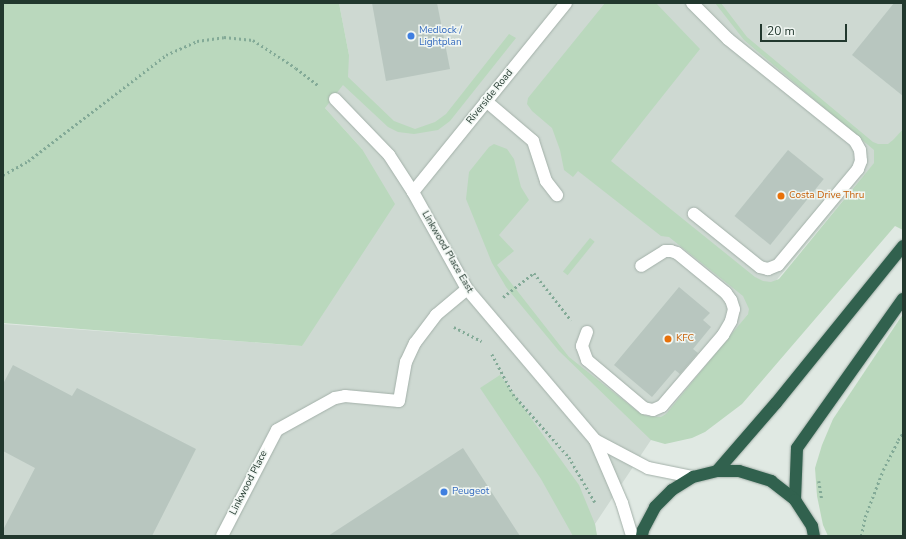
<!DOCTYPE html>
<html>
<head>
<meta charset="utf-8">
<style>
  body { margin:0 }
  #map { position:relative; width:906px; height:539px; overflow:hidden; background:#e0e9e3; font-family:"Nunito Sans",sans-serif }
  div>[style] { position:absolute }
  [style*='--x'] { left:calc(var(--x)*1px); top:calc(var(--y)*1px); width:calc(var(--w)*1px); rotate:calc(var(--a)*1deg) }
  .built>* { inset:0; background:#ced9d2 }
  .green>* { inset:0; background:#bad8bd; transform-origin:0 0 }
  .building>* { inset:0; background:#b8c6bf; transform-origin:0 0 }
  .path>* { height:2.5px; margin-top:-1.25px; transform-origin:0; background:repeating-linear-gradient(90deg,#83aa97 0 2px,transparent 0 5px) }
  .roads { filter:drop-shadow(0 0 1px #a3b0a9) drop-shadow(0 0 1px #a3b0a9) }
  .lane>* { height:12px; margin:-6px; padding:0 6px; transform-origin:6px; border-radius:6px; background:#fff }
  .street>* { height:12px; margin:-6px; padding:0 6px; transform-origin:6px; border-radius:6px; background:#fff }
  .highway>* { height:12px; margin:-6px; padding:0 6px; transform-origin:6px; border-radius:6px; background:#31614e }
  .dots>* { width:11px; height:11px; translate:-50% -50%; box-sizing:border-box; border:2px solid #f0f6f2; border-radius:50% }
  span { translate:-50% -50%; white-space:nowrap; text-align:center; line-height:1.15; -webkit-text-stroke:3px #f0f6f2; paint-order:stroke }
  .shop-label { font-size:10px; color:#366cbe }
  .left { translate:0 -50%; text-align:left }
  .street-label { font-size:10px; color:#22382e }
  .food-label { font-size:10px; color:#c56008 }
  .frame { position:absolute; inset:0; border:4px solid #22382e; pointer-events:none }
  .scale { position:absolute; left:760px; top:24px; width:87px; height:18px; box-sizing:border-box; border:2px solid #22382e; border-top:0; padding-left:5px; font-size:12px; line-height:14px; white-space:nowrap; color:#22382e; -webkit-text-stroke:3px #f0f6f2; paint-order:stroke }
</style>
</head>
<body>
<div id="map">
  <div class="built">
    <div style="clip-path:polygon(339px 3px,903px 3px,903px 129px,748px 314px,651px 440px,595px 524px,597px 536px,3px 536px,3px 324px,302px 346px,362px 149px,325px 108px,349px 55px)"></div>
  </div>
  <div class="green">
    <div style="clip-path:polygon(3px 3px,339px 3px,349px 55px,348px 77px,394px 121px,415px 129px,435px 122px,446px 114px,509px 34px,516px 38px,450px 121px,438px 130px,414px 134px,398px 132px,388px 127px,343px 85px,325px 108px,362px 149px,395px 204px,302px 346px,3px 323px)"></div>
    <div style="clip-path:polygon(605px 3px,656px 3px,700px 49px,611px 161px,755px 277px,763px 281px,771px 282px,779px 279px,874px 163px,874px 150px,744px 40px,715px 3px,721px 3px,747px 37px,873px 142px,878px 144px,888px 144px,893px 140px,903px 129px,903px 230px,895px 226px,742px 404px,705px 432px,692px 438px,665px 444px,651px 440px,559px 351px,506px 287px,492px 263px,466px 199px,469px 172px,489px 147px,494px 144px,507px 149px,514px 159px,521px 187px,529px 200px,499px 235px,514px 251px,497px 265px,569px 357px,637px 411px,646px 416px,661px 417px,666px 414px,748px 314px,749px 309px,743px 296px,669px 237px,661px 236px,578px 171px,573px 177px,564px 170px,560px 150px,552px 128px,532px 111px,527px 104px,528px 98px)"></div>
    <div style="left:590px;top:238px;width:6px;height:43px;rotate:39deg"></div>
    <div style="clip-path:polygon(903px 314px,903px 536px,828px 536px,823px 525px,817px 496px,815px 468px,822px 445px,833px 419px)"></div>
    <div style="clip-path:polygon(500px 375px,579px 485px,595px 524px,597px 536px,573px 536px,541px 479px,480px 388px)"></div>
  </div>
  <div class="building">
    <div style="clip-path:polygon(372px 3px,437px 3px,450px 69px,386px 81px)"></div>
    <div style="clip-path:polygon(894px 3px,903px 3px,903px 96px,852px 55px)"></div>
    <div style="left:788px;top:150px;width:46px;height:85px;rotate:39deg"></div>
    <div style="clip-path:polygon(679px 287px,710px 313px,703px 320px,711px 327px,693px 349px,698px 353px,680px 374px,675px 370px,652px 397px,614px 365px)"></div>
    <div style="clip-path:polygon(13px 365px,72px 396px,77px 388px,196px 449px,152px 536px,3px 536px,3px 530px,35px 468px,3px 451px,3px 384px)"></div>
    <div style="clip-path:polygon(463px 448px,520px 536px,328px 536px)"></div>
  </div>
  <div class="path">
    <div style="--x:3;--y:175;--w:29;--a:-29"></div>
    <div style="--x:28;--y:161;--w:174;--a:-37.5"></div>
    <div style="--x:166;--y:55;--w:34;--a:-24"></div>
    <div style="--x:197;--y:41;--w:27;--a:-8"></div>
    <div style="--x:224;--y:37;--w:29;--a:6"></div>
    <div style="--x:253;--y:40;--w:51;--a:33.1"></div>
    <div style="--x:296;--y:68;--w:29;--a:38"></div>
    <div style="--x:503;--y:297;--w:39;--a:-38"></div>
    <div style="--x:534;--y:273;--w:60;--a:51.8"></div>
    <div style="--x:454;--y:327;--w:31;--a:27"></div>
    <div style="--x:492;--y:354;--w:45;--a:62.3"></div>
    <div style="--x:513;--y:394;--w:84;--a:48.4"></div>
    <div style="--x:569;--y:457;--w:52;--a:60"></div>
    <div style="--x:819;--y:481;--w:19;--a:81"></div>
    <div style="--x:861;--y:536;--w:19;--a:-78"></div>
    <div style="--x:865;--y:517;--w:50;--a:-69"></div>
    <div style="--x:883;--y:470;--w:34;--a:-63"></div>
    <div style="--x:898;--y:440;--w:9;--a:-54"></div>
  </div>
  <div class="roads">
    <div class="lane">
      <div style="--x:692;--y:3;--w:51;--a:45"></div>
      <div style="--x:728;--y:39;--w:163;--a:38.8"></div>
      <div style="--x:855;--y:141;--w:10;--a:61"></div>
      <div style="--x:860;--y:150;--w:11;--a:85"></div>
      <div style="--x:861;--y:161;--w:9;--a:111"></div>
      <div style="--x:858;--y:169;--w:125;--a:129.8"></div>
      <div style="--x:778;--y:265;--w:11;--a:158"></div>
      <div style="--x:768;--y:269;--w:8;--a:-166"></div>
      <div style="--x:760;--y:267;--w:85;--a:-141.2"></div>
      <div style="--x:486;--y:101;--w:62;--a:40.4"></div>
      <div style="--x:533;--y:141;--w:42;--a:72"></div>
      <div style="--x:546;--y:181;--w:18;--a:52"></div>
      <div style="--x:587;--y:332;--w:15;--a:110"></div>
      <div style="--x:582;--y:346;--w:15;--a:70"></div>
      <div style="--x:587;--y:360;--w:75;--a:40.1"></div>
      <div style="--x:644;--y:408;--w:9;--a:13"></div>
      <div style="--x:653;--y:410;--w:10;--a:-24"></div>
      <div style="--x:662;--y:406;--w:94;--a:-49.3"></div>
      <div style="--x:723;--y:335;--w:16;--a:-60"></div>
      <div style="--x:731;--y:321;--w:12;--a:-76"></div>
      <div style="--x:734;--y:309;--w:9;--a:-108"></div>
      <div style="--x:731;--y:300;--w:9;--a:-126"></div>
      <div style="--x:726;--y:293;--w:63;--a:-140.8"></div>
      <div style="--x:677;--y:253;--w:6;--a:-162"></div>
      <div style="--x:671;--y:251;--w:6;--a:180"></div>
      <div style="--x:665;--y:251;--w:28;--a:148"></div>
      <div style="--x:277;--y:430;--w:66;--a:-28.9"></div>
      <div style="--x:335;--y:398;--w:10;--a:-11"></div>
      <div style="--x:345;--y:396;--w:54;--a:5.3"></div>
      <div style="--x:399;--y:401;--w:40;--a:-80"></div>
      <div style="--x:406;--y:362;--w:21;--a:-65"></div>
      <div style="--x:415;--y:343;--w:35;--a:-53"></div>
      <div style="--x:436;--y:315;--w:40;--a:-40"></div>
    </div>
    <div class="street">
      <div style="--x:335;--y:99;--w:78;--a:46"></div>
      <div style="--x:389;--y:155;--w:44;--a:57"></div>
      <div style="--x:413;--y:192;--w:111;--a:60.9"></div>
      <div style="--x:467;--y:289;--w:198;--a:49.7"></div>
      <div style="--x:595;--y:440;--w:69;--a:66.8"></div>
      <div style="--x:622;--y:503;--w:34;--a:73"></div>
      <div style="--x:413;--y:192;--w:243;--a:-51"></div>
      <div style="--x:595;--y:440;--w:60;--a:27.8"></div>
      <div style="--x:648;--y:468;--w:46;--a:11.3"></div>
      <div style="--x:222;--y:536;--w:119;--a:-62.6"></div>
    </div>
    <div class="highway">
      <div style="--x:717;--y:471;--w:90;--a:-49.1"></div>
      <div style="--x:776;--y:403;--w:202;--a:-51"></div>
      <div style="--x:795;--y:500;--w:52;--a:-87.8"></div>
      <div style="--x:797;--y:448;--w:183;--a:-54.6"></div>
      <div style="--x:642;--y:536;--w:6;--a:-81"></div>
      <div style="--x:643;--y:530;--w:26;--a:-62"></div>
      <div style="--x:655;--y:507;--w:24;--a:-45"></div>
      <div style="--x:672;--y:490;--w:25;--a:-32"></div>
      <div style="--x:693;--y:477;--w:25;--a:-14"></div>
      <div style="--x:717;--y:471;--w:22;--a:0"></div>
      <div style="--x:739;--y:471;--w:34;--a:17"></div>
      <div style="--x:771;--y:481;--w:31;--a:38"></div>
      <div style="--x:795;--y:500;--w:31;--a:57"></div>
      <div style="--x:812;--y:526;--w:10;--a:79"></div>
    </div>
  </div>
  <div class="dots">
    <div style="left:411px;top:36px;background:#3f7fe0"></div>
    <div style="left:781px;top:196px;background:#e8710a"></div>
    <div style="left:668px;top:339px;background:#e8710a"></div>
    <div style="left:444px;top:492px;background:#3f7fe0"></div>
  </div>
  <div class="shop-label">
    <span class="left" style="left:419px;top:36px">Medlock /<br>Lightplan</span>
    <span class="left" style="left:452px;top:492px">Peugeot</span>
  </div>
  <div class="street-label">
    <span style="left:490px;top:97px;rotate:-51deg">Riverside Road</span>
    <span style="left:447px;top:252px;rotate:60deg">Linkwood Place East</span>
    <span style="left:249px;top:483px;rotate:-63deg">Linkwood Place</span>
  </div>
  <div class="food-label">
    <span class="left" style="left:789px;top:196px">Costa Drive Thru</span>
    <span class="left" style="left:676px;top:339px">KFC</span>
  </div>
  <div class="frame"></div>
  <div class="scale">20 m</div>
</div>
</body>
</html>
